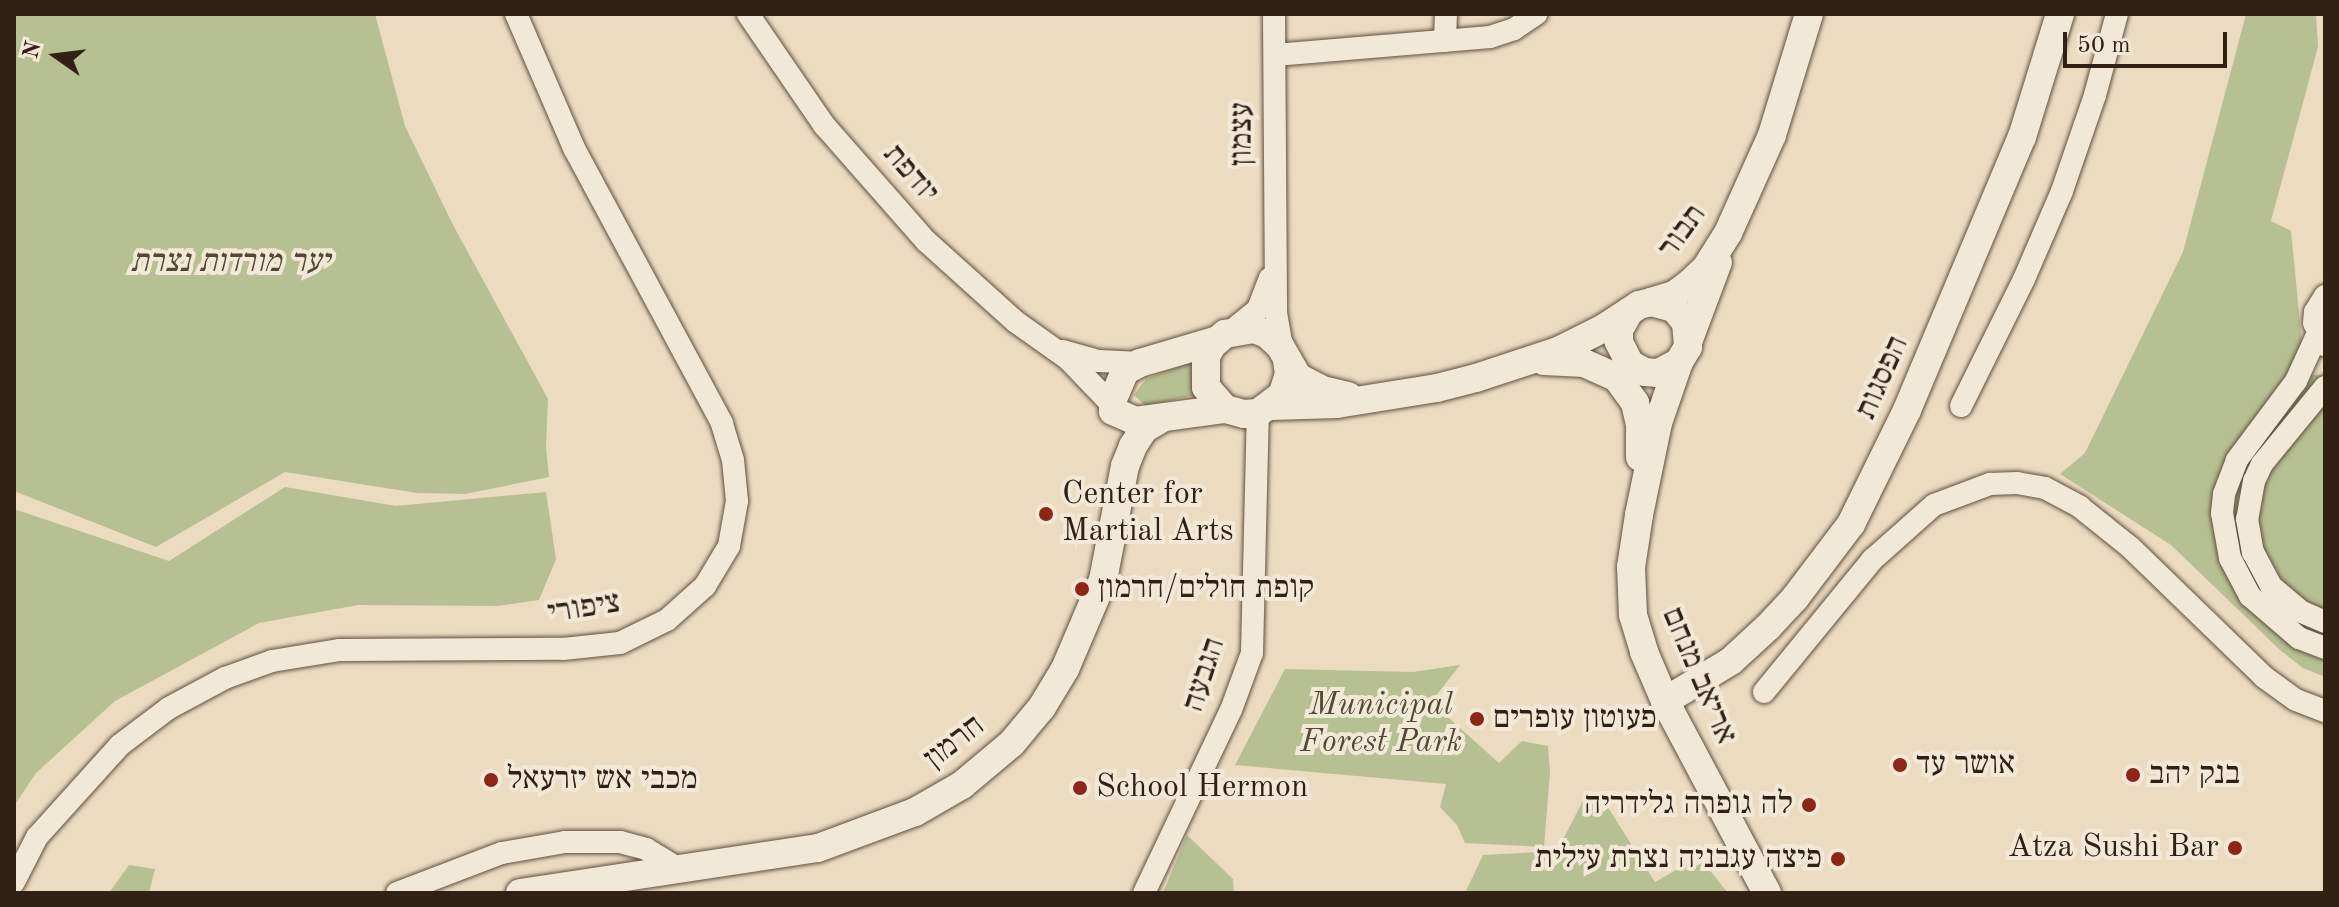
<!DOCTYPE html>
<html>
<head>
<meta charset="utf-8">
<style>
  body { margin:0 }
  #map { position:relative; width:2339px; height:907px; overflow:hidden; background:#ebdbc0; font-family:"Old Standard TT","Frank Ruhl Libre",serif }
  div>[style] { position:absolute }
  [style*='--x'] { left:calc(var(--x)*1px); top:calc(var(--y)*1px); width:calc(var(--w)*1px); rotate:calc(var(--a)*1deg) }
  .green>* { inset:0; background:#b7c092 }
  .roads { filter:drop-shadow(0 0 2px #60503f) drop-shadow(0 0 2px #60503f) }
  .minor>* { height:22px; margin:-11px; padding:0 11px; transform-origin:11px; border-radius:11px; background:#f2e8d6 }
  .tertiary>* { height:28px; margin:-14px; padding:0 14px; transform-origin:14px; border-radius:14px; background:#f2e8d6 }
  .dots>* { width:22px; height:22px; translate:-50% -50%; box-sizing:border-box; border:4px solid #f2e8d6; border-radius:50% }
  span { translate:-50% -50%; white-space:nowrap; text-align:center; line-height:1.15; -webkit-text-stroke:8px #f2e8d6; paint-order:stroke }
  .street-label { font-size:32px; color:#312114 }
  .park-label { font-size:32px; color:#524934; font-style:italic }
  .poi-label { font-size:32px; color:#312114 }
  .left { translate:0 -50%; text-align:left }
  .right { translate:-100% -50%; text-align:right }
  .frame { position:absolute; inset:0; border:16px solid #312114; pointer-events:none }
  .north { position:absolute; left:16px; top:16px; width:80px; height:80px; -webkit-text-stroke:6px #f2e8d6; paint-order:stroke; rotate:284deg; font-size:22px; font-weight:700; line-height:32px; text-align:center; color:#312114 }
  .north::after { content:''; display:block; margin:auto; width:28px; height:36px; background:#312114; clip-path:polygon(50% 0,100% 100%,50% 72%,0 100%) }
  .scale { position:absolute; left:2063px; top:32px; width:164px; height:36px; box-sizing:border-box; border:4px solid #312114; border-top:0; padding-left:10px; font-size:24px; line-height:28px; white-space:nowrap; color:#312114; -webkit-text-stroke:6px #f2e8d6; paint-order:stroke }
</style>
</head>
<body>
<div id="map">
  <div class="green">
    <div style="clip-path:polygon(14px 14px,375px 14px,405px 126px,453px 225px,548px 399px,546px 447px,549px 477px,465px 494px,417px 493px,285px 472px,156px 547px,14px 491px)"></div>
    <div style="clip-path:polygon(2246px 14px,2316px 14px,2318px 47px,2271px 221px,2291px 231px,2305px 374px,2325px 376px,2325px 677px,2303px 668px,2280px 650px,2171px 545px,2060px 474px,2085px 453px,2183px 252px)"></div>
    <div style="clip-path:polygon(1190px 363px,1195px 395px,1146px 406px,1134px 395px,1146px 379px)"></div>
    <div style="clip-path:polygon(285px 487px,396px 506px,546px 492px,556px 559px,539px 600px,497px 606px,358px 605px,259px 623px,115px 701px,36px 773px,14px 806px,14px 509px,169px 561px)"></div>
    <div style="clip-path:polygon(1460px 665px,1431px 702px,1499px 763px,1522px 741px,1548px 746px,1550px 772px,1544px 847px,1465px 843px,1457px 825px,1440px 807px,1446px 784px,1235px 765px,1285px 669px,1413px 672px)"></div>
    <div style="clip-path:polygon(1586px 795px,1604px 801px,1655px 882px,1699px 857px,1728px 893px,1465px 893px,1483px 855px,1557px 851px)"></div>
    <div style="clip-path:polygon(1187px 835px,1233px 879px,1234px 893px,1163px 893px)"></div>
    <div style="clip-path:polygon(129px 865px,155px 869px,149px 893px,109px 893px)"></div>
  </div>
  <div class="roads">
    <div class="minor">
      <div style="--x:748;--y:14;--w:135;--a:55.6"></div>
      <div style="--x:824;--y:125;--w:154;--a:48.7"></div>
      <div style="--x:926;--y:241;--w:121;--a:42"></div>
      <div style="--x:1016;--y:322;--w:64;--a:35.4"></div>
      <div style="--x:1068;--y:359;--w:65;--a:46.2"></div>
      <div style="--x:1274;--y:14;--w:299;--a:89.6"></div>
      <div style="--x:1276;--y:313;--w:39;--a:80"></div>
      <div style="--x:1445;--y:41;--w:27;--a:-88"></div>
      <div style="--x:1275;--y:55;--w:216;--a:-4.8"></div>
      <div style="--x:1490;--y:37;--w:25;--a:-18"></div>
      <div style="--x:1514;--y:29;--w:27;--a:-34"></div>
      <div style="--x:1230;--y:332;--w:36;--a:-39"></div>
      <div style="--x:1258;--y:309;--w:33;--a:-69"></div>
      <div style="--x:2317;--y:335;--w:51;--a:114.5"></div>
      <div style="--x:2296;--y:381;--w:99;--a:126.8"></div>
      <div style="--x:2237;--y:460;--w:36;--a:111"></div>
      <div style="--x:2224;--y:494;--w:19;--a:96"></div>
      <div style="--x:2222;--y:513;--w:46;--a:79.9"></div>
      <div style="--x:2230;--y:558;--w:43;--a:62.2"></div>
      <div style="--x:2250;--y:596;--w:65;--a:40.6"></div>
      <div style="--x:2299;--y:638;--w:28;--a:21"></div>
      <div style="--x:2324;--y:345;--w:24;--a:-114"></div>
      <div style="--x:2314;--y:323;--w:11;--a:-85"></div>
      <div style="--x:2315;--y:312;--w:19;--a:-58"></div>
      <div style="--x:1063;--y:351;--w:37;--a:16"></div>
      <div style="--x:1099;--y:361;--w:41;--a:2.8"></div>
      <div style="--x:2325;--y:387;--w:99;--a:129.3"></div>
      <div style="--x:2262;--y:464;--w:19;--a:115"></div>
      <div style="--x:2254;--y:481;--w:39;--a:100"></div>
      <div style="--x:2247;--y:519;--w:34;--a:80"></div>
      <div style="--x:2253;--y:552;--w:40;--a:62"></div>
      <div style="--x:2272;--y:587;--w:39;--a:40"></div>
      <div style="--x:2302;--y:612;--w:25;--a:23"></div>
      <div style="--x:1961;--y:406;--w:142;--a:-63.6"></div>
      <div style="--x:2024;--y:279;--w:96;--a:-66.6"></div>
      <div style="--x:2062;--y:191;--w:102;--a:-71"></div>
      <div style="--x:2095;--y:95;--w:84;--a:-74.8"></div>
      <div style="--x:1764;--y:692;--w:171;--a:-50.7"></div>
      <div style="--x:1872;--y:560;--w:83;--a:-41.6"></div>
      <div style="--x:1934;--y:505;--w:60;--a:-20.6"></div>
      <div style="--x:1990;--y:484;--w:27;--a:-2"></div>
      <div style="--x:2017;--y:483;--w:28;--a:10"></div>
      <div style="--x:2045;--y:488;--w:40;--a:28"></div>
      <div style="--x:2080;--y:507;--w:64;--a:38.7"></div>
      <div style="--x:2130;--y:547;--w:187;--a:44.1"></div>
      <div style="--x:2264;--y:677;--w:39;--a:36"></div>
      <div style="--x:2296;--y:700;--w:31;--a:21"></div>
      <div style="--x:14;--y:882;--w:51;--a:-62.9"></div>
      <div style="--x:37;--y:837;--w:124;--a:-47.9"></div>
      <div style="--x:120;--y:745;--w:61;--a:-37.1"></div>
      <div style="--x:169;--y:708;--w:64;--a:-28.2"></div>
      <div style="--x:225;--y:678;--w:50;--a:-19.9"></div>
      <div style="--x:272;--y:661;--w:69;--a:-9.2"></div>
      <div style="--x:340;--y:650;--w:223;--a:-0.3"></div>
      <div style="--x:563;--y:649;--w:57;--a:-6"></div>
      <div style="--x:620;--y:643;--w:52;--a:-26.1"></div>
      <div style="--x:667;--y:620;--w:51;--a:-41.8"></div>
      <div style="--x:705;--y:586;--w:47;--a:-59"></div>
      <div style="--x:729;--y:546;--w:46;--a:-79.9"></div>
      <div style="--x:737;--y:501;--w:41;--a:-95.6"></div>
      <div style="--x:733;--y:460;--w:39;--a:-107"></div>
      <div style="--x:722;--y:423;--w:312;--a:-118.3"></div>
      <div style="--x:574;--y:148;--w:146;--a:-113.4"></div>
      <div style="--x:397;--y:893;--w:112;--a:-20.9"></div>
      <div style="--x:502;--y:853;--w:64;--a:-9.9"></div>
      <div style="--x:565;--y:842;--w:55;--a:0"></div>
      <div style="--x:620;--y:842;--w:27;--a:15"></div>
      <div style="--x:646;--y:849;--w:39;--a:31"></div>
      <div style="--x:1144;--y:893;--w:203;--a:-64.6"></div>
      <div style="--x:1231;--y:710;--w:61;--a:-69.8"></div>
      <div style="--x:1252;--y:653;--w:240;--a:-88.6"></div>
    </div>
    <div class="tertiary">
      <div style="--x:1651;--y:302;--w:24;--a:-17"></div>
      <div style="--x:1674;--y:295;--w:19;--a:-36"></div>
      <div style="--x:1689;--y:284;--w:23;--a:-43"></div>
      <div style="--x:1706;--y:268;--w:41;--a:-57.8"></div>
      <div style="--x:1728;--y:233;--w:107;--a:-65.8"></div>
      <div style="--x:1772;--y:135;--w:127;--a:-73"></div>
      <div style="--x:1218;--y:340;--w:81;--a:163.6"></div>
      <div style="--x:1140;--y:363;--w:17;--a:152"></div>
      <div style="--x:1125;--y:371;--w:30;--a:113"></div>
      <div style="--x:1113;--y:399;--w:12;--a:90"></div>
      <div style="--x:1113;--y:411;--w:24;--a:24"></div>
      <div style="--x:1135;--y:421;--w:91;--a:-7.6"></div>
      <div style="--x:1688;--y:342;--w:85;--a:-69.4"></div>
      <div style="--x:1287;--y:360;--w:14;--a:82"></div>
      <div style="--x:1289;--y:374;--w:22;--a:108"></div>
      <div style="--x:1282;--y:395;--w:30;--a:143"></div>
      <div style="--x:1258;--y:413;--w:14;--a:176"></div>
      <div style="--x:1244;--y:414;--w:20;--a:-165"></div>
      <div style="--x:1225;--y:409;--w:29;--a:-131"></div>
      <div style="--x:1206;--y:387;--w:31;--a:-90"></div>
      <div style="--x:1206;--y:356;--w:14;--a:-60"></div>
      <div style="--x:1213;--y:344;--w:16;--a:-40"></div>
      <div style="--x:1225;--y:334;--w:29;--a:-10"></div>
      <div style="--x:1254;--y:329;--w:14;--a:21"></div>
      <div style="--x:1267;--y:334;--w:18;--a:43"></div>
      <div style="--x:1280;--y:346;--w:36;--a:60"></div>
      <div style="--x:1298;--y:377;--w:27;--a:28"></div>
      <div style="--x:1322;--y:390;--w:27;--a:13"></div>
      <div style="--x:1544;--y:361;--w:40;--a:2.9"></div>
      <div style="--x:1584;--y:363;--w:36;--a:24"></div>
      <div style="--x:1617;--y:378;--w:31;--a:54"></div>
      <div style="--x:1635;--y:403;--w:23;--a:77"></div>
      <div style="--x:1640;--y:425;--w:32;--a:90"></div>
      <div style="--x:1679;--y:362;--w:65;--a:109"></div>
      <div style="--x:1658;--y:423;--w:94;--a:101.7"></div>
      <div style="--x:1639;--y:515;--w:53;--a:98.7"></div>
      <div style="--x:1631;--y:567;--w:48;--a:87.6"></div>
      <div style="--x:1633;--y:615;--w:39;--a:73"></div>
      <div style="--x:1644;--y:652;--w:53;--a:66.8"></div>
      <div style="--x:1665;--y:701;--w:217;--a:62"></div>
      <div style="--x:1272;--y:406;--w:65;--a:-1.8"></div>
      <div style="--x:1337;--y:404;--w:101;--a:-9.1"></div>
      <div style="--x:1437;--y:388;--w:40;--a:-14.4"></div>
      <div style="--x:1476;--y:378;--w:86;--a:-18.2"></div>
      <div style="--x:1558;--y:351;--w:51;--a:-26.6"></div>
      <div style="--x:1604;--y:328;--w:42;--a:-33.3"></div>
      <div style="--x:1639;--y:305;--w:12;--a:-14"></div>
      <div style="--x:1651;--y:302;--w:24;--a:15"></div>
      <div style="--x:1674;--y:308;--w:19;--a:51"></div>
      <div style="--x:1686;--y:323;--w:24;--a:85"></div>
      <div style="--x:1688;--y:347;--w:17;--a:121"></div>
      <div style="--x:1679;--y:362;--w:24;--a:152"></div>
      <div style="--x:1658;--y:373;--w:13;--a:-176"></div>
      <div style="--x:1645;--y:372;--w:17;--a:-152"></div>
      <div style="--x:1630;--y:364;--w:25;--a:-117"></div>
      <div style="--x:1619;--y:342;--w:12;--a:-90"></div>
      <div style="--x:1619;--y:330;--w:21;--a:-61"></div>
      <div style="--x:1665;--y:701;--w:77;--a:-31.2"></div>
      <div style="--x:1731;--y:661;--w:50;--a:-42.6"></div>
      <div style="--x:1768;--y:627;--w:40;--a:-47"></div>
      <div style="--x:1795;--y:598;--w:93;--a:-52.9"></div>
      <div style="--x:1851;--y:524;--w:127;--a:-63.8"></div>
      <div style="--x:1907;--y:410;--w:296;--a:-67.2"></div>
      <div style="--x:2022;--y:137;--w:129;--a:-72.8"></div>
      <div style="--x:520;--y:893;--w:301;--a:-8.6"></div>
      <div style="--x:818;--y:848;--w:103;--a:-20.4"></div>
      <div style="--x:915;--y:812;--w:54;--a:-29.9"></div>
      <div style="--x:962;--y:785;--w:65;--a:-40"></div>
      <div style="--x:1012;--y:743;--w:47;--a:-50.2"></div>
      <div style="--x:1042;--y:707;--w:44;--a:-58.8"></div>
      <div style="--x:1065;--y:669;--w:97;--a:-66.9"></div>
      <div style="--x:1103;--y:580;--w:116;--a:-79.1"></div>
      <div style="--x:1125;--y:466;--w:22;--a:-68"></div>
      <div style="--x:1133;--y:446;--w:20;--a:-57"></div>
      <div style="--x:1144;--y:429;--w:21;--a:-31"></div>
    </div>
  </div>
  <div class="dots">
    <div style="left:1046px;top:514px;background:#8f2418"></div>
    <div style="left:1082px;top:589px;background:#8f2418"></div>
    <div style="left:1477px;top:719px;background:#8f2418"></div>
    <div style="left:1900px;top:765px;background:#8f2418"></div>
    <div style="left:2133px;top:775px;background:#8f2418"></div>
    <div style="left:491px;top:780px;background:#8f2418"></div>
    <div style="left:1080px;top:788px;background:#8f2418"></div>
    <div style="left:1809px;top:805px;background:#8f2418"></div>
    <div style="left:2235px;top:848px;background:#8f2418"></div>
    <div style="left:1838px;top:859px;background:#8f2418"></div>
  </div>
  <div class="street-label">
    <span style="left:1243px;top:134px;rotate:-90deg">עצמון</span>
    <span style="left:910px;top:174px;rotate:49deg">יודפת</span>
    <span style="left:1683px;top:232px;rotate:-54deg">תבור</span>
    <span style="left:1883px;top:378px;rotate:-66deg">הפסגות</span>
    <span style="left:584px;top:609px;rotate:-9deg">ציפורי</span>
    <span style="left:1205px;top:675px;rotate:-72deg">הגבעה</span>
    <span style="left:1698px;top:676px;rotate:67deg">אריאב מנחם</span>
    <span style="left:955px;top:743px;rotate:-38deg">חרמון</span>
  </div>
  <div class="park-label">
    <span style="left:230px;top:263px">יער מורדות נצרת</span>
    <span style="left:1381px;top:725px">Municipal<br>Forest Park</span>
  </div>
  <div class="poi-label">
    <span class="left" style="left:1062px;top:514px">Center for<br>Martial Arts</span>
    <span class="left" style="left:1098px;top:589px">קופת חולים/חרמון</span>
    <span class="left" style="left:1493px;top:719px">פעוטון עופרים</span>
    <span class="left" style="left:1916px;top:765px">אושר עד</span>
    <span class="left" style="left:2149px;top:775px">בנק יהב</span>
    <span class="left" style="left:507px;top:780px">מכבי אש יזרעאל</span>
    <span class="left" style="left:1096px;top:788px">School Hermon</span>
    <span class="right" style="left:1793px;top:805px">לה גופרה גלידריה</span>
    <span class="right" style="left:2219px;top:848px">Atza Sushi Bar</span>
    <span class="right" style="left:1822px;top:859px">פיצה עגבניה נצרת עילית</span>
  </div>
  <div class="frame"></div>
  <div class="north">N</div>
  <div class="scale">50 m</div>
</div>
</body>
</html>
